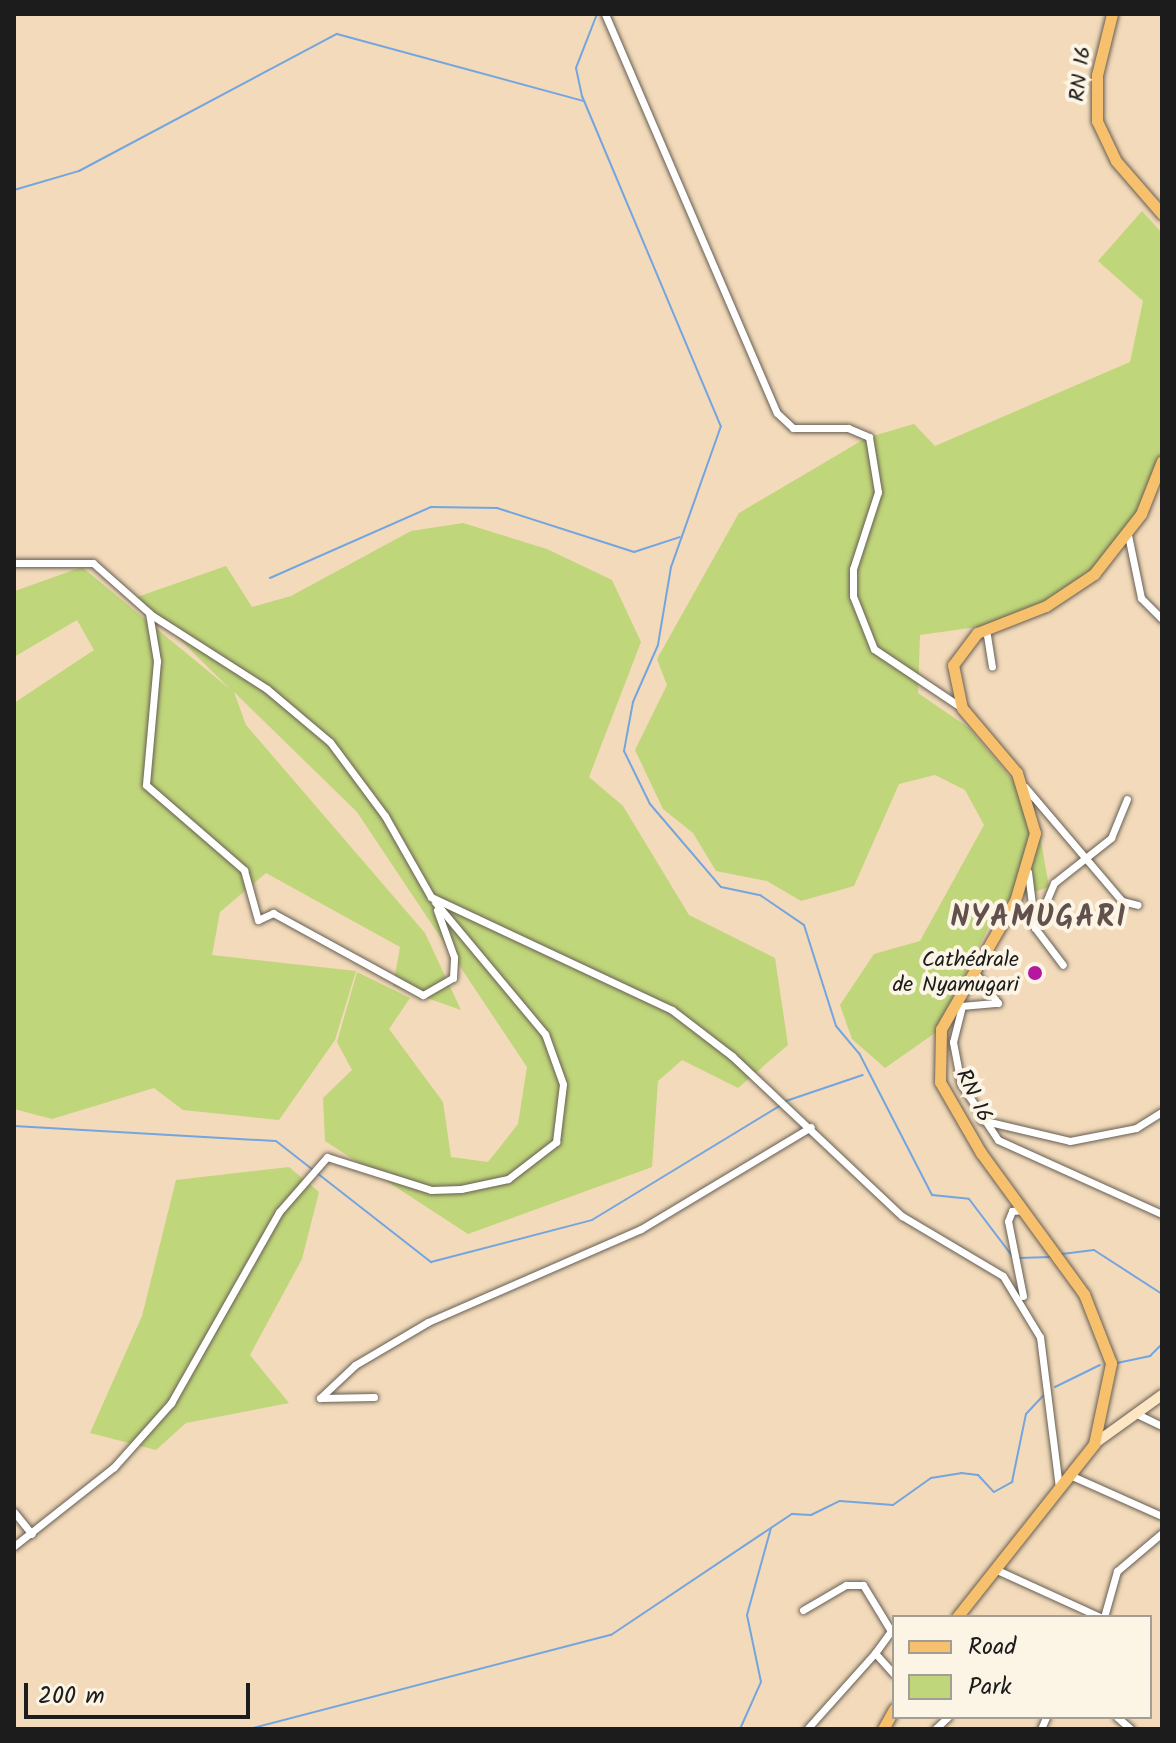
<!DOCTYPE html>
<html>
<head>
<meta charset="utf-8">
<style>
  body { margin:0 }
  #map { position:relative; width:1176px; height:1743px; overflow:hidden; background:#f2daba; font-family:Kalam,sans-serif }
  div>[style] { position:absolute }
  [style*='--x'] { left:calc(var(--x)*1px); top:calc(var(--y)*1px); width:calc(var(--w)*1px); rotate:calc(var(--a)*1deg) }
  .green>* { inset:0; background:#c0d67a }
  .stream>* { height:2px; margin:-1px; padding:0 1px; transform-origin:1px; border-radius:1px; background:#74a5df }
  .roads { filter:drop-shadow(0 0 2px #675e53) drop-shadow(0 0 2px #675e53) }
  .minor>* { height:7px; margin:-3.5px; padding:0 3.5px; transform-origin:3.5px; border-radius:3.5px; background:#fff }
  .secondary>* { height:10px; margin:-5px; padding:0 5px; transform-origin:5px; border-radius:5px; background:#fce6c4 }
  .primary>* { height:11px; margin:-5.5px; padding:0 5.5px; transform-origin:5.5px; border-radius:5.5px; background:#f7c06c }
  .dots>* { width:22px; height:22px; translate:-50% -50%; box-sizing:border-box; border:4px solid #fcf5e5; border-radius:50% }
  span { translate:-50% -50%; white-space:nowrap; text-align:center; line-height:1.15; -webkit-text-stroke:8px #fcf5e5; paint-order:stroke }
  .street-label { font-size:22px; color:#1c1c1c }
  .poi-label { font-size:22px; color:#1c1c1c }
  .right { translate:-100% -50%; text-align:right }
  .district-label { font-size:30px; color:#62504d; font-weight:700; letter-spacing:2px }
  .frame { position:absolute; inset:0; border:16px solid #1c1c1c; pointer-events:none }
  .legend { position:absolute; left:892px; top:1615px; width:260px; height:104px; box-sizing:border-box; background:#fcf5e5; border:2px solid #a29e95; margin:0; padding:10px 14px; list-style:none; font-size:24px; color:#1c1c1c }
  .legend li { display:flex; align-items:center; gap:16px; height:40px }
  .legend b { width:40px; border:2px solid #a29e95 }
  .scale { position:absolute; left:24px; top:1683px; width:226px; height:36px; box-sizing:border-box; border:4px solid #1c1c1c; border-top:0; padding-left:10px; font-size:24px; line-height:28px; white-space:nowrap; color:#1c1c1c; -webkit-text-stroke:6px #fcf5e5; paint-order:stroke }
</style>
</head>
<body>
<div id="map">
  <div class="green">
    <div style="clip-path:polygon(1142px 211px,1162px 233px,1162px 462px,1140px 520px,1085px 588px,1019px 621px,920px 635px,918px 693px,969px 728px,1035px 807px,1049px 887px,1001px 903px,935px 1033px,885px 1068px,852px 1039px,840px 1005px,874px 954px,920px 941px,984px 825px,965px 790px,935px 775px,899px 784px,854px 886px,801px 901px,767px 881px,716px 871px,693px 833px,663px 809px,635px 750px,667px 685px,657px 659px,739px 513px,866px 438px,914px 424px,935px 446px,1130px 362px,1143px 301px,1098px 261px)"></div>
    <div style="clip-path:polygon(463px 523px,547px 549px,612px 580px,641px 642px,589px 777px,623px 806px,689px 915px,775px 958px,788px 1045px,738px 1088px,682px 1060px,658px 1081px,652px 1167px,468px 1234px,325px 1141px,323px 1098px,352px 1070px,337px 1042px,357px 972px,410px 998px,389px 1029px,443px 1102px,451px 1157px,488px 1162px,518px 1124px,527px 1067px,357px 812px,234px 692px,246px 725px,425px 933px,461px 1010px,393px 986px,400px 947px,266px 873px,220px 912px,212px 955px,356px 971px,335px 1040px,279px 1120px,183px 1110px,154px 1088px,52px 1119px,14px 1109px,14px 703px,94px 650px,77px 620px,14px 657px,15px 591px,82px 567px,231px 690px,137px 597px,226px 566px,252px 607px,291px 596px,411px 531px)"></div>
    <div style="clip-path:polygon(289px 1167px,319px 1192px,302px 1259px,250px 1355px,289px 1403px,186px 1423px,156px 1450px,90px 1433px,142px 1316px,176px 1180px)"></div>
  </div>
  <div class="stream">
    <div style="--x:597;--y:14;--w:58;--a:111.3"></div>
    <div style="--x:576;--y:68;--w:29;--a:78"></div>
    <div style="--x:582;--y:96;--w:358;--a:67.2"></div>
    <div style="--x:721;--y:426;--w:150;--a:109.5"></div>
    <div style="--x:671;--y:567;--w:79;--a:99.5"></div>
    <div style="--x:658;--y:645;--w:62;--a:113.7"></div>
    <div style="--x:633;--y:702;--w:50;--a:100.4"></div>
    <div style="--x:624;--y:751;--w:59;--a:63.9"></div>
    <div style="--x:650;--y:804;--w:109;--a:49.5"></div>
    <div style="--x:721;--y:887;--w:40;--a:12"></div>
    <div style="--x:760;--y:895;--w:53;--a:34.3"></div>
    <div style="--x:804;--y:925;--w:106;--a:72.4"></div>
    <div style="--x:836;--y:1026;--w:35;--a:50"></div>
    <div style="--x:859;--y:1053;--w:160;--a:62.8"></div>
    <div style="--x:932;--y:1195;--w:37;--a:6"></div>
    <div style="--x:969;--y:1199;--w:73;--a:52.8"></div>
    <div style="--x:14;--y:190;--w:68;--a:-16.3"></div>
    <div style="--x:79;--y:171;--w:292;--a:-28"></div>
    <div style="--x:337;--y:34;--w:255;--a:15.2"></div>
    <div style="--x:270;--y:578;--w:176;--a:-23.8"></div>
    <div style="--x:431;--y:507;--w:66;--a:0.9"></div>
    <div style="--x:497;--y:508;--w:144;--a:17.8"></div>
    <div style="--x:634;--y:552;--w:48;--a:-18.1"></div>
    <div style="--x:786;--y:1101;--w:81;--a:-18.7"></div>
    <div style="--x:14;--y:1126;--w:262;--a:3.3"></div>
    <div style="--x:276;--y:1141;--w:197;--a:38"></div>
    <div style="--x:431;--y:1262;--w:166;--a:-14.6"></div>
    <div style="--x:592;--y:1220;--w:221;--a:-31.3"></div>
    <div style="--x:1062;--y:1254;--w:32;--a:-7"></div>
    <div style="--x:1094;--y:1250;--w:81;--a:32.9"></div>
    <div style="--x:1019;--y:1258;--w:31;--a:-2"></div>
    <div style="--x:1117;--y:1363;--w:34;--a:-12"></div>
    <div style="--x:1150;--y:1356;--w:17;--a:-45"></div>
    <div style="--x:1055;--y:1387;--w:50;--a:-26.1"></div>
    <div style="--x:249;--y:1729;--w:374;--a:-14.6"></div>
    <div style="--x:611;--y:1635;--w:218;--a:-33.8"></div>
    <div style="--x:792;--y:1514;--w:19;--a:3"></div>
    <div style="--x:811;--y:1515;--w:32;--a:-26"></div>
    <div style="--x:840;--y:1501;--w:53;--a:4.3"></div>
    <div style="--x:893;--y:1505;--w:47;--a:-35.4"></div>
    <div style="--x:931;--y:1478;--w:30;--a:-9"></div>
    <div style="--x:961;--y:1473;--w:17;--a:7"></div>
    <div style="--x:978;--y:1475;--w:23;--a:47"></div>
    <div style="--x:994;--y:1492;--w:21;--a:-29"></div>
    <div style="--x:1012;--y:1482;--w:69;--a:-78.4"></div>
    <div style="--x:1026;--y:1414;--w:25;--a:-47"></div>
    <div style="--x:740;--y:1729;--w:51;--a:-65.9"></div>
    <div style="--x:761;--y:1682;--w:68;--a:-101.8"></div>
    <div style="--x:747;--y:1615;--w:90;--a:-74.6"></div>
  </div>
  <div class="roads">
    <div class="minor">
      <div style="--x:605;--y:14;--w:434;--a:66.7"></div>
      <div style="--x:777;--y:413;--w:22;--a:43"></div>
      <div style="--x:793;--y:428;--w:55;--a:0"></div>
      <div style="--x:848;--y:428;--w:23;--a:23"></div>
      <div style="--x:869;--y:437;--w:56;--a:80.7"></div>
      <div style="--x:878;--y:492;--w:81;--a:108"></div>
      <div style="--x:853;--y:569;--w:27;--a:90"></div>
      <div style="--x:853;--y:596;--w:57;--a:68.4"></div>
      <div style="--x:874;--y:649;--w:106;--a:33.8"></div>
      <div style="--x:1128;--y:535;--w:64;--a:78.3"></div>
      <div style="--x:1141;--y:598;--w:30;--a:45"></div>
      <div style="--x:14;--y:563;--w:79;--a:0"></div>
      <div style="--x:93;--y:563;--w:80;--a:41.5"></div>
      <div style="--x:153;--y:616;--w:135;--a:32.6"></div>
      <div style="--x:267;--y:689;--w:82;--a:40.1"></div>
      <div style="--x:330;--y:742;--w:92;--a:53.4"></div>
      <div style="--x:385;--y:816;--w:93;--a:60.4"></div>
      <div style="--x:431;--y:897;--w:266;--a:25.1"></div>
      <div style="--x:672;--y:1010;--w:76;--a:37.5"></div>
      <div style="--x:732;--y:1056;--w:233;--a:43.3"></div>
      <div style="--x:902;--y:1216;--w:117;--a:30.7"></div>
      <div style="--x:1003;--y:1276;--w:71;--a:58.8"></div>
      <div style="--x:1040;--y:1337;--w:152;--a:82.8"></div>
      <div style="--x:149;--y:613;--w:49;--a:80.5"></div>
      <div style="--x:157;--y:661;--w:124;--a:95.1"></div>
      <div style="--x:146;--y:785;--w:130;--a:40.9"></div>
      <div style="--x:244;--y:870;--w:52;--a:74.4"></div>
      <div style="--x:258;--y:920;--w:17;--a:-25"></div>
      <div style="--x:273;--y:913;--w:171;--a:28.7"></div>
      <div style="--x:423;--y:995;--w:34;--a:-30"></div>
      <div style="--x:453;--y:978;--w:21;--a:-87"></div>
      <div style="--x:454;--y:957;--w:50;--a:-109.9"></div>
      <div style="--x:986;--y:629;--w:38;--a:81"></div>
      <div style="--x:1025;--y:787;--w:150;--a:49.6"></div>
      <div style="--x:1122;--y:901;--w:16;--a:14"></div>
      <div style="--x:1028;--y:872;--w:56;--a:82.9"></div>
      <div style="--x:1035;--y:928;--w:46;--a:52.9"></div>
      <div style="--x:1035;--y:928;--w:49;--a:-67.1"></div>
      <div style="--x:1054;--y:883;--w:73;--a:-38.3"></div>
      <div style="--x:1111;--y:838;--w:42;--a:-67.7"></div>
      <div style="--x:961;--y:1006;--w:37;--a:-5"></div>
      <div style="--x:998;--y:1003;--w:41;--a:-127.1"></div>
      <div style="--x:962;--y:1006;--w:37;--a:104"></div>
      <div style="--x:953;--y:1042;--w:43;--a:79.2"></div>
      <div style="--x:961;--y:1084;--w:67;--a:56.5"></div>
      <div style="--x:998;--y:1140;--w:180;--a:24.3"></div>
      <div style="--x:981;--y:1120;--w:91;--a:13.3"></div>
      <div style="--x:1070;--y:1141;--w:67;--a:-11.1"></div>
      <div style="--x:1136;--y:1128;--w:31;--a:-32"></div>
      <div style="--x:1023;--y:1296;--w:76;--a:-101.3"></div>
      <div style="--x:1008;--y:1221;--w:11;--a:-68"></div>
      <div style="--x:1012;--y:1211;--w:12;--a:-5"></div>
      <div style="--x:374;--y:1397;--w:54;--a:178.9"></div>
      <div style="--x:320;--y:1398;--w:48;--a:-43.3"></div>
      <div style="--x:355;--y:1365;--w:85;--a:-30.5"></div>
      <div style="--x:428;--y:1322;--w:232;--a:-23.6"></div>
      <div style="--x:641;--y:1229;--w:198;--a:-31"></div>
      <div style="--x:1139;--y:1415;--w:25;--a:26"></div>
      <div style="--x:1072;--y:1476;--w:98;--a:24"></div>
      <div style="--x:14;--y:1512;--w:28;--a:51"></div>
      <div style="--x:14;--y:1546;--w:127;--a:-38.3"></div>
      <div style="--x:114;--y:1467;--w:86;--a:-48.3"></div>
      <div style="--x:171;--y:1403;--w:219;--a:-60.5"></div>
      <div style="--x:279;--y:1212;--w:73;--a:-48.9"></div>
      <div style="--x:327;--y:1157;--w:109;--a:17.6"></div>
      <div style="--x:431;--y:1190;--w:30;--a:-2"></div>
      <div style="--x:461;--y:1189;--w:48;--a:-12"></div>
      <div style="--x:508;--y:1179;--w:61;--a:-37.6"></div>
      <div style="--x:556;--y:1142;--w:58;--a:-83.1"></div>
      <div style="--x:563;--y:1084;--w:53;--a:-109.8"></div>
      <div style="--x:545;--y:1034;--w:172;--a:-129.8"></div>
      <div style="--x:997;--y:1570;--w:113;--a:24.5"></div>
      <div style="--x:803;--y:1610;--w:50;--a:-30.2"></div>
      <div style="--x:846;--y:1585;--w:17;--a:0"></div>
      <div style="--x:863;--y:1585;--w:54;--a:58.7"></div>
      <div style="--x:891;--y:1631;--w:27;--a:126"></div>
      <div style="--x:1104;--y:1617;--w:48;--a:-74.2"></div>
      <div style="--x:1117;--y:1571;--w:59;--a:-40.2"></div>
      <div style="--x:1117;--y:1717;--w:18;--a:41"></div>
      <div style="--x:807;--y:1729;--w:102;--a:-48.2"></div>
      <div style="--x:875;--y:1653;--w:28;--a:48"></div>
      <div style="--x:935;--y:1729;--w:18;--a:-43"></div>
      <div style="--x:1041;--y:1729;--w:13;--a:-67"></div>
    </div>
    <div class="secondary">
      <div style="--x:1094;--y:1444;--w:84;--a:-35.8"></div>
    </div>
    <div class="primary">
      <div style="--x:1112;--y:14;--w:63;--a:103.8"></div>
      <div style="--x:1097;--y:75;--w:46;--a:90"></div>
      <div style="--x:1097;--y:121;--w:44;--a:64.6"></div>
      <div style="--x:1116;--y:161;--w:70;--a:49"></div>
      <div style="--x:957;--y:1617;--w:221;--a:-51.6"></div>
      <div style="--x:1094;--y:1444;--w:83;--a:-78.1"></div>
      <div style="--x:1111;--y:1363;--w:74;--a:-111.4"></div>
      <div style="--x:1084;--y:1294;--w:175;--a:-126.1"></div>
      <div style="--x:981;--y:1153;--w:82;--a:-120"></div>
      <div style="--x:940;--y:1082;--w:53;--a:-88.9"></div>
      <div style="--x:941;--y:1029;--w:148;--a:-60"></div>
      <div style="--x:1015;--y:901;--w:71;--a:-73.6"></div>
      <div style="--x:1035;--y:833;--w:63;--a:-106.7"></div>
      <div style="--x:1017;--y:773;--w:85;--a:-130.2"></div>
      <div style="--x:962;--y:708;--w:44;--a:-101.8"></div>
      <div style="--x:953;--y:665;--w:40;--a:-53"></div>
      <div style="--x:977;--y:633;--w:74;--a:-21.4"></div>
      <div style="--x:1046;--y:606;--w:58;--a:-33.7"></div>
      <div style="--x:1094;--y:574;--w:76;--a:-51.9"></div>
      <div style="--x:1141;--y:514;--w:57;--a:-68.4"></div>
      <div style="--x:883;--y:1729;--w:23;--a:-61"></div>
    </div>
  </div>
  <div class="dots">
    <div style="left:1035px;top:973px;background:#b5179e"></div>
  </div>
  <div class="street-label">
    <span style="left:1081px;top:74px;rotate:-83deg">RN 16</span>
    <span style="left:973px;top:1096px;rotate:64deg">RN 16</span>
  </div>
  <div class="poi-label">
    <span class="right" style="left:1019px;top:973px">Cathédrale<br>de Nyamugari</span>
  </div>
  <div class="district-label">
    <span style="left:1039px;top:918px">NYAMUGARI</span>
  </div>
  <div class="frame"></div>
  <ul class="legend">
  <li><b style="height:10px;background:#f7c06c"></b>Road</li>
  <li><b style="height:22px;background:#c0d67a"></b>Park</li>
  </ul>
  <div class="scale">200 m</div>
</div>
</body>
</html>
